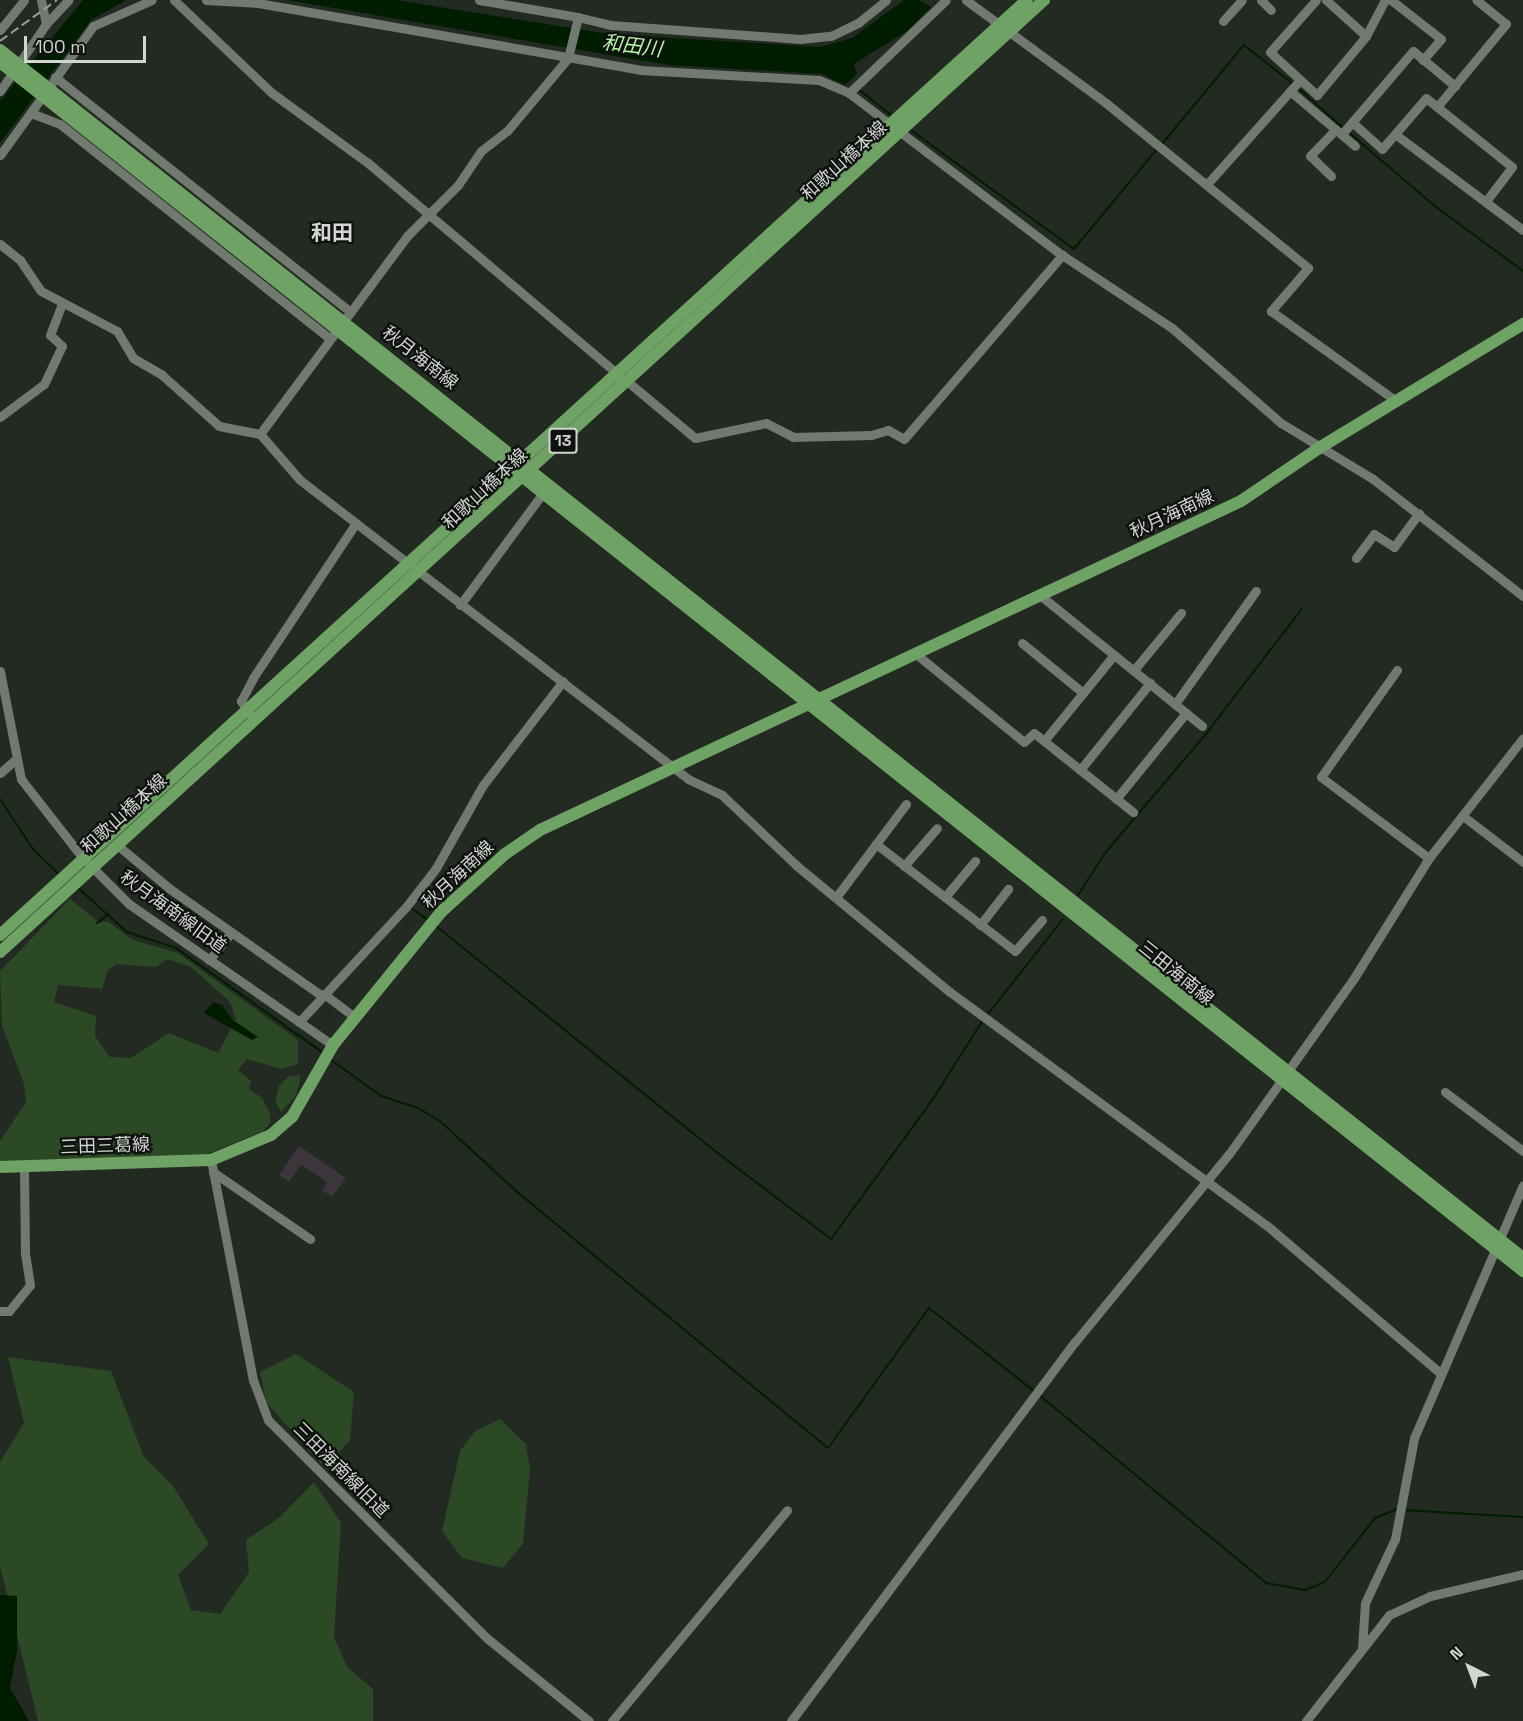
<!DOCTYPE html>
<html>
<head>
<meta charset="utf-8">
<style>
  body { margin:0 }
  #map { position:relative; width:1523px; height:1721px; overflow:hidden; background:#232a22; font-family:"Space Grotesk","Noto Sans JP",sans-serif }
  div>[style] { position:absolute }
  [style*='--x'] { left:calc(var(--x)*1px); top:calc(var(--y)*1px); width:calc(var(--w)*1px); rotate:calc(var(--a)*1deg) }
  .green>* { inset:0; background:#2a4924 }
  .water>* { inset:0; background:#011d00 }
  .stream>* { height:2px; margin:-1px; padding:0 1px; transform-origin:1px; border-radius:1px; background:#011d00 }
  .building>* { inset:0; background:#3c353c }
  .minor>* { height:9px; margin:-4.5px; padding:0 4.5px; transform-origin:4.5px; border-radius:4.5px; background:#717970 }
  .major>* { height:12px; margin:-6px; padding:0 6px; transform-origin:6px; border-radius:6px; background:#6fa265 }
  .rail>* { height:2px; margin-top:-1px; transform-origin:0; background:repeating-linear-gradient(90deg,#9ba09a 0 9px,transparent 0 13.5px) }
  span { translate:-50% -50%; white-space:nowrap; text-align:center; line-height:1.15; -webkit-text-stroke:4.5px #0e110e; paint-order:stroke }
  .shield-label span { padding:2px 4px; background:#0e110e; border:2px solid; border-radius:4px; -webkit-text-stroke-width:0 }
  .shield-label { font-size:16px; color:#d2d6d1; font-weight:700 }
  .street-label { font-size:18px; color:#d2d6d1 }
  .water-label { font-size:20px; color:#b5f4a9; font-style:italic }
  .quarter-label { font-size:21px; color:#d2d6d1; font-weight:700 }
  .north { position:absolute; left:1439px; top:1637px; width:60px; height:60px; -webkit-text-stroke:4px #0e110e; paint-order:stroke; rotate:318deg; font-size:16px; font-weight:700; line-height:24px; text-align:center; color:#d2d6d1 }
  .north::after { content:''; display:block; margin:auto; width:21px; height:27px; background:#d2d6d1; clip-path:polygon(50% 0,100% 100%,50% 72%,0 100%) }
  .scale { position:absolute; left:24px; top:36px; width:122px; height:27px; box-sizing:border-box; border:3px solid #d2d6d1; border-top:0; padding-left:8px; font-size:18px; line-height:21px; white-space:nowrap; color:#d2d6d1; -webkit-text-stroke:4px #0e110e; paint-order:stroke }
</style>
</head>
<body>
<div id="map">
  <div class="green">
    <div style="clip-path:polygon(evenodd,70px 899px,100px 923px,107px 921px,133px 940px,178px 953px,298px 1040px,298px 1064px,281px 1069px,247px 1059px,238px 1070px,251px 1081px,249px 1089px,262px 1098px,270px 1113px,271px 1122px,263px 1131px,205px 1155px,0 1162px,0 1141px,26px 1102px,24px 1084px,2px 1026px,0 971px,70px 899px,167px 959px,191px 967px,230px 1002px,236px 1019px,218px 1053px,169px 1033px,131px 1058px,110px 1057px,95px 1036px,96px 1016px,54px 1002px,58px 985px,102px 989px,108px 970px,117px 964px,156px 967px,167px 959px)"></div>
    <div style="clip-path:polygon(301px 1075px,296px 1096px,281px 1112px,275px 1101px,279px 1086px,289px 1076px)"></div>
    <div style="clip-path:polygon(296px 1354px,354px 1392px,350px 1440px,325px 1468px,266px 1402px,260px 1372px)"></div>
    <div style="clip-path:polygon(8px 1357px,111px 1371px,144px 1457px,173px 1486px,209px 1544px,178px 1575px,191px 1610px,220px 1614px,249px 1572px,246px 1540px,280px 1517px,314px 1482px,341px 1523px,334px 1637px,347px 1667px,373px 1689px,373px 1721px,38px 1721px,0 1566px,0 1462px,24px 1423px)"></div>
    <div style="clip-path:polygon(500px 1419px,526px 1444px,530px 1469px,523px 1544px,503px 1568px,462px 1558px,442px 1531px,460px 1451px,475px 1431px)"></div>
  </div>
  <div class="water">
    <div style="clip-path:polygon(83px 0,126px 0,91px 20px,0 143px,0 101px)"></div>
    <div style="clip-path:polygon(287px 0,396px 0,609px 34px,821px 47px,852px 38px,904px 0,919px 0,931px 7px,907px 31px,854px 64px,857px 74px,845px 85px,822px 74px,668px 65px)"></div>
    <div style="clip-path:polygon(213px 1002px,222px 1005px,233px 1020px,258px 1037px,252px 1040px,204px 1013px)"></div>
    <div style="clip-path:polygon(0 1595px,17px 1596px,17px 1651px,10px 1688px,29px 1721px,0 1721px)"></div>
  </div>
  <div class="stream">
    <div style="--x:1297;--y:87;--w:60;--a:41.6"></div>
    <div style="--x:858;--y:89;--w:42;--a:38.2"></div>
    <div style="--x:912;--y:131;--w:200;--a:36.1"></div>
    <div style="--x:1074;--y:249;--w:131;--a:-50.3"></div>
    <div style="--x:1347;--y:131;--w:117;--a:40.5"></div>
    <div style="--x:1436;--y:207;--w:108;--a:36.3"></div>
    <div style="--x:1162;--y:144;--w:129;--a:-50.4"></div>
    <div style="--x:1244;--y:45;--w:63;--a:38.5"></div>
    <div style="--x:0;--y:799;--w:60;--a:56.6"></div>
    <div style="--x:33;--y:849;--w:37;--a:44"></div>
    <div style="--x:77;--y:887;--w:67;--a:42"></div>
    <div style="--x:127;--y:932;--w:52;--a:18.1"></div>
    <div style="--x:176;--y:948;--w:181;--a:35.5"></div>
    <div style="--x:1078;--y:895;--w:50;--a:-57.3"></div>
    <div style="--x:1105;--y:853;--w:155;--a:-49.7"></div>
    <div style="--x:1205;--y:735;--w:158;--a:-52.5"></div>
    <div style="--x:410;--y:907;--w:22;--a:36"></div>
    <div style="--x:97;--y:923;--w:14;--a:-39"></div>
    <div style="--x:436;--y:926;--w:358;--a:38.9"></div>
    <div style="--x:715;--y:1151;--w:146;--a:37.2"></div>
    <div style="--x:831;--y:1239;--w:170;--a:-53.9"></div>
    <div style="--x:931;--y:1102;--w:97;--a:-57.6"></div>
    <div style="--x:987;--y:1015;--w:122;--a:-51.6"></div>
    <div style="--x:330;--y:1059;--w:63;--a:36"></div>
    <div style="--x:381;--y:1096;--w:39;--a:18"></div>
    <div style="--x:418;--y:1108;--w:27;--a:31"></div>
    <div style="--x:441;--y:1122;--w:102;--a:42.6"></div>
    <div style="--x:516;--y:1191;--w:404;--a:39.5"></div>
    <div style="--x:828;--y:1448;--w:173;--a:-54.2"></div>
    <div style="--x:929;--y:1308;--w:135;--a:38.4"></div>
    <div style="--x:1039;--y:1395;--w:295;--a:39.6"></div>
    <div style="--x:1266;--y:1583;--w:40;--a:10"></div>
    <div style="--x:1305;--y:1590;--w:22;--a:-22"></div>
    <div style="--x:1325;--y:1582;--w:81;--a:-52"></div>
    <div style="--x:1375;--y:1518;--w:24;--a:-22"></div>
    <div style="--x:1403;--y:1510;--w:120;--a:3.3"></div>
  </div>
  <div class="building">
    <div style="clip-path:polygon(299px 1146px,346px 1178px,332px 1197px,322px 1190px,327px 1182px,301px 1165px,289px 1182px,279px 1175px)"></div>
  </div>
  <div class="minor">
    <div style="--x:41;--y:0;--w:25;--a:78"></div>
    <div style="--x:46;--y:24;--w:33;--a:-47"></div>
    <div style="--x:174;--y:0;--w:135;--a:43.5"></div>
    <div style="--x:272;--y:93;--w:119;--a:36.1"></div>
    <div style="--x:368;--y:163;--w:329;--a:40.2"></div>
    <div style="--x:206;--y:0;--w:52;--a:3.3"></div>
    <div style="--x:258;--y:3;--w:388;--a:9.9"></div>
    <div style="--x:640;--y:70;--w:179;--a:3.2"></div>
    <div style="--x:819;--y:80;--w:33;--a:23"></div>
    <div style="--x:849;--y:93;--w:268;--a:37.3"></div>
    <div style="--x:1062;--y:255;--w:132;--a:33.6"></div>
    <div style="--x:1172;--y:328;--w:145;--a:41.1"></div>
    <div style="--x:1281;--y:423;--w:108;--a:31.3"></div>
    <div style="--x:1373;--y:479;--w:190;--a:38"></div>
    <div style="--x:479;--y:0;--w:100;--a:9.7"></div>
    <div style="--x:966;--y:0;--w:174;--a:36.3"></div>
    <div style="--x:1106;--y:103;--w:261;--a:39.2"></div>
    <div style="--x:1308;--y:268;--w:57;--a:130.7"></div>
    <div style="--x:1271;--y:311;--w:153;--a:35.7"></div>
    <div style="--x:1261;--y:0;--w:14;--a:45"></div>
    <div style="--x:1316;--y:0;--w:69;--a:131.5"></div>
    <div style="--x:1270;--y:52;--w:64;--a:42.5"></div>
    <div style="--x:1317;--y:95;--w:77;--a:-50.3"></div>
    <div style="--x:1366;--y:36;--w:41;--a:-62.2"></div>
    <div style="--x:1326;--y:0;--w:54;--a:42"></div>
    <div style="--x:1391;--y:0;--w:63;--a:38"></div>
    <div style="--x:1441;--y:39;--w:28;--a:131"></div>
    <div style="--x:1223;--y:21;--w:28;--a:-48"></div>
    <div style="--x:0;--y:30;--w:38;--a:-51"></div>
    <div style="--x:55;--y:77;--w:374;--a:38.5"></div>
    <div style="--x:0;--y:91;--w:81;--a:-55.5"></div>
    <div style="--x:1290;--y:91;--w:85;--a:40.2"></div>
    <div style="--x:849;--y:93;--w:134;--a:-43.8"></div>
    <div style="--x:1437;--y:107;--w:108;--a:-50.3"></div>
    <div style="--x:1506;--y:24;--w:38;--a:-141"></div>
    <div style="--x:31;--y:113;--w:31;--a:21"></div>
    <div style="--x:60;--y:124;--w:344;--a:38.5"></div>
    <div style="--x:1352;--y:122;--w:40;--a:42"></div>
    <div style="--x:1382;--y:149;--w:67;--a:-49.2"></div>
    <div style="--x:1426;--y:98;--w:110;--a:38.7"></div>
    <div style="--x:1512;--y:167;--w:43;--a:127.4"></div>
    <div style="--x:1342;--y:134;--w:109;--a:-49.5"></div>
    <div style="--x:1413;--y:51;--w:55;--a:39.8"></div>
    <div style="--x:1395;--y:134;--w:160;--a:36.9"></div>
    <div style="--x:0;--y:155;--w:159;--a:-54.2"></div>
    <div style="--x:93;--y:26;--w:64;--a:-23.8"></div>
    <div style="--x:1331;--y:176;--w:29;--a:-136"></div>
    <div style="--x:1310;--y:156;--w:37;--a:-46"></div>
    <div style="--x:1208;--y:183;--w:138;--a:-48.2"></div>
    <div style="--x:0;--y:244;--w:26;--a:39"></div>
    <div style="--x:20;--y:260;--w:37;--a:56"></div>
    <div style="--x:41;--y:291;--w:86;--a:27.8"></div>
    <div style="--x:117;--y:331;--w:31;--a:59"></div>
    <div style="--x:133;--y:358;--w:34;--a:30"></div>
    <div style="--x:162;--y:375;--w:76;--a:41.8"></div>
    <div style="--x:219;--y:426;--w:42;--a:11"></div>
    <div style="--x:260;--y:434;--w:61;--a:49"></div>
    <div style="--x:300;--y:480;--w:490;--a:37.6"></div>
    <div style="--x:688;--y:779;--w:38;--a:25"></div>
    <div style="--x:722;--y:795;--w:103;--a:43.4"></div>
    <div style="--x:797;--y:866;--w:198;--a:39.5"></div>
    <div style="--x:950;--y:992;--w:399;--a:36.4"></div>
    <div style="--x:1271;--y:1229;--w:221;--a:40.4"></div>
    <div style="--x:628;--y:382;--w:87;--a:39.9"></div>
    <div style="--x:695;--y:438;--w:73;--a:-11.9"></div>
    <div style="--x:766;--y:423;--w:30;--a:27"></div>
    <div style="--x:793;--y:437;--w:78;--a:-1.5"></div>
    <div style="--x:871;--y:435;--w:18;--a:-16"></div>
    <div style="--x:888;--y:430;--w:18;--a:29"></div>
    <div style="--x:904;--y:439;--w:243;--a:-49.3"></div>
    <div style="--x:0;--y:417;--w:55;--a:-36.9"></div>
    <div style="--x:44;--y:384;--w:42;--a:-64.7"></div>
    <div style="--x:62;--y:346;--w:16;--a:-137"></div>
    <div style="--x:50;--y:335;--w:34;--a:-69"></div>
    <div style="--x:260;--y:434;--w:247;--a:-53.4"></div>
    <div style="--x:407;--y:236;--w:72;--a:-45"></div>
    <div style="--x:458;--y:185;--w:41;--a:-55.9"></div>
    <div style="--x:481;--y:151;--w:33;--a:-38"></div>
    <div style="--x:507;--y:131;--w:95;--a:-50.1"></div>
    <div style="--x:568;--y:58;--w:42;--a:-76.3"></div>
    <div style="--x:578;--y:17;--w:34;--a:14"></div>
    <div style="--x:611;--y:25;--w:190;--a:4.2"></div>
    <div style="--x:800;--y:39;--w:31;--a:-6"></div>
    <div style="--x:831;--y:36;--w:30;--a:-26"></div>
    <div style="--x:858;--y:23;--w:36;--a:-39"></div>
    <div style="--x:1356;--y:558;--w:30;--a:-53"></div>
    <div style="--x:1374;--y:534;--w:24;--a:33"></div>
    <div style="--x:1394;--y:547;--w:42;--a:-53.7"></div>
    <div style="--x:1041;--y:596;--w:207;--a:38.9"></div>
    <div style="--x:460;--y:605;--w:138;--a:-53.5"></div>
    <div style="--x:1022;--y:643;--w:79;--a:39.3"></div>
    <div style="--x:916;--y:654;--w:139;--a:39.2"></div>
    <div style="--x:1024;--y:742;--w:13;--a:-42"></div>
    <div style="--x:1034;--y:733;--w:127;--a:38.6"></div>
    <div style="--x:1134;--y:670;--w:74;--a:-50.5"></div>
    <div style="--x:1397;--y:670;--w:131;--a:125.4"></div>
    <div style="--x:1321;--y:777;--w:135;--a:36.9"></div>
    <div style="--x:0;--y:671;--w:110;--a:79"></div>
    <div style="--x:21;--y:779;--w:99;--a:52"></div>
    <div style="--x:82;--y:857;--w:66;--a:45"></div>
    <div style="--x:129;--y:904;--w:248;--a:34.7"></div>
    <div style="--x:1175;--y:704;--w:139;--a:-54.4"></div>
    <div style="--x:250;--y:714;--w:16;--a:-125"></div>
    <div style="--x:241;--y:701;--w:26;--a:-62"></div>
    <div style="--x:253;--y:678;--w:186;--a:-56.4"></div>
    <div style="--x:1044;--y:741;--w:109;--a:-50.9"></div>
    <div style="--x:1080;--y:770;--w:112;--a:-51.2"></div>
    <div style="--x:0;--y:773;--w:20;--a:-41"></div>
    <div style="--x:1116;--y:799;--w:111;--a:-50.9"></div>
    <div style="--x:1463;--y:816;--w:76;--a:37.5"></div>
    <div style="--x:116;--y:844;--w:70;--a:39.8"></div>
    <div style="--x:170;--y:889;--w:186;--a:35.1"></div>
    <div style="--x:876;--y:844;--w:175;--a:37.6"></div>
    <div style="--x:1015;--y:951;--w:41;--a:-48.9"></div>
    <div style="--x:904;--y:866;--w:50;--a:-49"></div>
    <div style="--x:837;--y:896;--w:115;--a:-53.1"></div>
    <div style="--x:945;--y:897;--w:47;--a:-50.2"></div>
    <div style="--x:980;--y:925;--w:46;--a:-52.1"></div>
    <div style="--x:209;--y:960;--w:33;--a:-51"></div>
    <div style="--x:324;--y:994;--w:39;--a:37"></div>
    <div style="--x:299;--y:1022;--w:157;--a:-47.1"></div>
    <div style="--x:406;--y:907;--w:49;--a:-52.4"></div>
    <div style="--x:436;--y:868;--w:95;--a:-60.5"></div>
    <div style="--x:483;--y:785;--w:131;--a:-52.4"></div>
    <div style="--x:1445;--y:1092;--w:98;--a:37.1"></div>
    <div style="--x:211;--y:1160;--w:224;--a:79.2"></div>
    <div style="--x:253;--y:1380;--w:43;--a:69.4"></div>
    <div style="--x:268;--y:1420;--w:310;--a:44.9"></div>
    <div style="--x:488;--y:1639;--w:130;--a:39.1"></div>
    <div style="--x:213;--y:1172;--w:118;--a:34.6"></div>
    <div style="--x:0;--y:1311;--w:9;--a:0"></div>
    <div style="--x:9;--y:1311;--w:33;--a:-51"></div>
    <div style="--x:30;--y:1285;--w:32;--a:-99"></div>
    <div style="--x:25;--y:1253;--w:87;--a:-90.7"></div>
    <div style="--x:1362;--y:1648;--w:45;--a:-86.2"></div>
    <div style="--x:1365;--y:1603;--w:71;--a:-64.9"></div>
    <div style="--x:1395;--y:1539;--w:103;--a:-79.3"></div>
    <div style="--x:1414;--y:1438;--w:275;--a:-66.7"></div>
    <div style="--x:612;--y:1721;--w:274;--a:-50.3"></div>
    <div style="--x:791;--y:1721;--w:474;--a:-53.2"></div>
    <div style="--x:1075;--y:1342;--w:243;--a:-50.7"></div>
    <div style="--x:1229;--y:1154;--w:216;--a:-54.6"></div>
    <div style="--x:1354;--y:978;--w:142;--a:-58"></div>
    <div style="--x:1429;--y:858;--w:152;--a:-51.9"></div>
    <div style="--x:1306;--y:1721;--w:135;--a:-51.9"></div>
    <div style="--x:1389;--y:1615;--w:45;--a:-24.9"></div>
    <div style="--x:1430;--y:1596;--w:96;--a:-13.3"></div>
  </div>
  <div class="major">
    <div style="--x:0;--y:50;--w:1944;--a:38.42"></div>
    <div style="--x:0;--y:62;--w:1945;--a:38.44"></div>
    <div style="--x:0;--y:935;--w:1389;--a:-42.32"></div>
    <div style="--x:0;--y:952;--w:1413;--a:-42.36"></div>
    <div style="--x:0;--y:1167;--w:211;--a:-1.9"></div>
    <div style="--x:211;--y:1160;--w:65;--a:-22.6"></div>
    <div style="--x:271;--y:1135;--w:28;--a:-41"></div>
    <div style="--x:292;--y:1117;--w:83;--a:-60.3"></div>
    <div style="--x:333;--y:1045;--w:171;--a:-50.9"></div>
    <div style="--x:441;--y:912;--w:86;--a:-42.2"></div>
    <div style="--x:505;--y:854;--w:42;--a:-34.4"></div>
    <div style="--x:540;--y:830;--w:774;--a:-25.14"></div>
    <div style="--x:1241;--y:501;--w:94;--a:-34.2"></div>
    <div style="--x:1319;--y:448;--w:239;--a:-31.3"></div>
  </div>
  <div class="rail">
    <div style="--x:0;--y:41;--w:70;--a:-35.7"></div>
  </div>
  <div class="shield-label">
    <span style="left:563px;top:441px">13</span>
  </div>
  <div class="street-label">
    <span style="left:844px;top:161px;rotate:-42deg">和歌山橋本線</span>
    <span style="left:420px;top:358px;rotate:38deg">秋月海南線</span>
    <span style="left:485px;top:489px;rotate:-43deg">和歌山橋本線</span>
    <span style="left:1172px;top:514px;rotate:-25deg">秋月海南線</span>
    <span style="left:124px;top:814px;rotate:-42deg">和歌山橋本線</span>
    <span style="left:458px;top:875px;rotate:-43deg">秋月海南線</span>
    <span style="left:173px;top:912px;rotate:36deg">秋月海南線旧道</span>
    <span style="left:1176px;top:973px;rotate:39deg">三田海南線</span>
    <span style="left:105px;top:1146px;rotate:-2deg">三田三葛線</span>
    <span style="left:341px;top:1470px;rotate:45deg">三田海南線旧道</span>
  </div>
  <div class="water-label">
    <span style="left:632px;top:46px;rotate:7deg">和田川</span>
  </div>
  <div class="quarter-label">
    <span style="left:332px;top:233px">和田</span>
  </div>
  <div class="north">N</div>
  <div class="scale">100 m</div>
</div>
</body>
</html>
